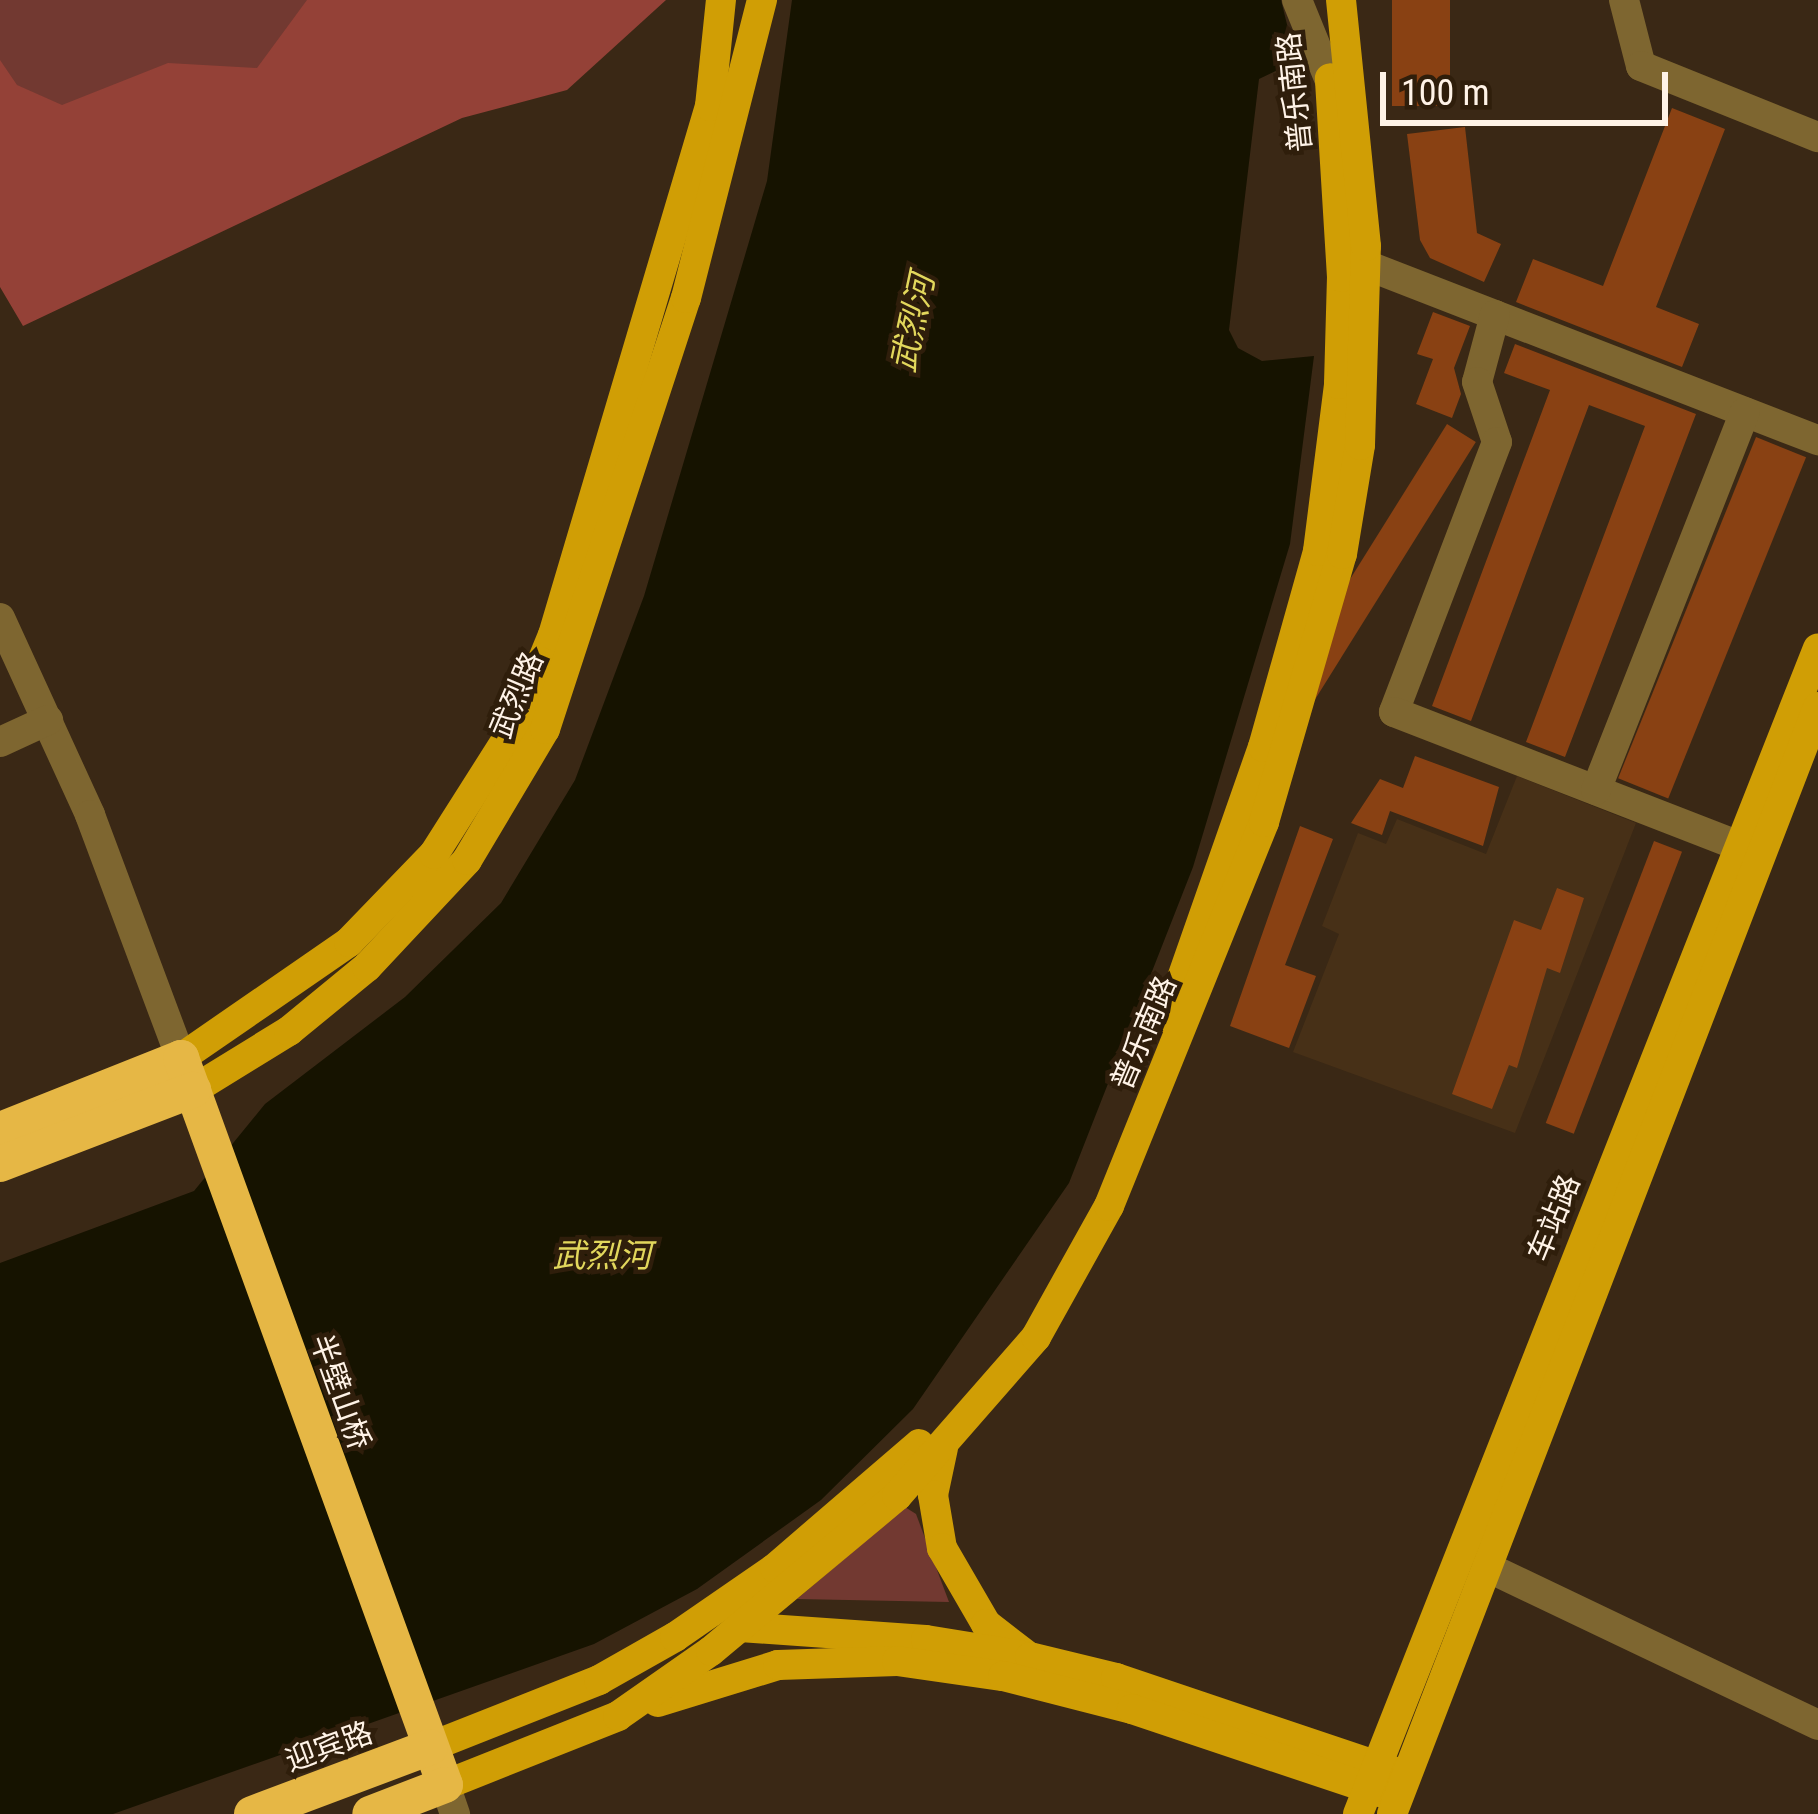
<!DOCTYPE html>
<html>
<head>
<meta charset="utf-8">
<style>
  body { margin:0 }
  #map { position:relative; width:1818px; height:1814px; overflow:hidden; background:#3a2815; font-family:"Roboto Condensed","Noto Sans SC",sans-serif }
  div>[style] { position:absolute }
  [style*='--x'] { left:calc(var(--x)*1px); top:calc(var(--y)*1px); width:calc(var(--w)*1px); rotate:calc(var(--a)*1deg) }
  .built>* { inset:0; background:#473017 }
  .green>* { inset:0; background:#723931 }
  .forest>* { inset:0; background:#944137 }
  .water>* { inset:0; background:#161300 }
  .building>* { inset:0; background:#894113; transform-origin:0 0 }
  .minor>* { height:30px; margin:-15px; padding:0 15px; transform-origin:15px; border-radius:15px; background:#7e6630 }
  .major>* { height:30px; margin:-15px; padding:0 15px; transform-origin:15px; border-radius:15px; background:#d09e05 }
  .highway>* { height:36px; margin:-18px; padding:0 18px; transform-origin:18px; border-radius:18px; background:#e6b745 }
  span { translate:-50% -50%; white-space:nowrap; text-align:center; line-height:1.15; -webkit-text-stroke:9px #2f1e0b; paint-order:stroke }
  .street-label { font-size:30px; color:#fff3e7 }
  .water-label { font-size:33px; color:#e2d75c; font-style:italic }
  .scale { position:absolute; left:1380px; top:72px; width:288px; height:54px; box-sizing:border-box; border:6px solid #fff3e7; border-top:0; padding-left:15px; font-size:36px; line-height:42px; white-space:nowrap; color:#fff3e7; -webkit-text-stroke:9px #2f1e0b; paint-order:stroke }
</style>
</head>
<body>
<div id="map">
  <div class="built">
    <div style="clip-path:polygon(1517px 776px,1636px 823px,1515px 1133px,1293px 1052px,1339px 934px,1322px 926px,1358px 833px,1386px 844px,1397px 819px,1486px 854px)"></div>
  </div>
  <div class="green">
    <div style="clip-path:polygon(0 0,487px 0,347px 71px,0 116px)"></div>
    <div style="clip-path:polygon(905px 1507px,916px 1514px,949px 1602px,797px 1599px)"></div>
  </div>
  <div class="forest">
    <div style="clip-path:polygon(307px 0,666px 0,567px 90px,462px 118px,23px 326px,0 287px,0 60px,17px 85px,62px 105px,168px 63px,257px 68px)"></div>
  </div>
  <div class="water">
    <div style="clip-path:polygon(792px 0,1281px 0,1296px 61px,1259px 79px,1229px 330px,1238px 348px,1262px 361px,1314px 356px,1290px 544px,1193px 867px,1069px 1183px,913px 1409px,821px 1500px,697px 1589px,594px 1644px,113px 1814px,0 1814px,0 1263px,194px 1191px,265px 1104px,405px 997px,501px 903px,575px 780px,644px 596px,767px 181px)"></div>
  </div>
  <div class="building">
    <div style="left:1392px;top:0;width:58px;height:106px"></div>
    <div style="clip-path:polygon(1672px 108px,1725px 129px,1656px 307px,1699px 324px,1682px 367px,1516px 302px,1533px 259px,1603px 286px)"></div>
    <div style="clip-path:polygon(1465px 127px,1477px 233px,1501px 244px,1484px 282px,1430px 258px,1420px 240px,1407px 134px)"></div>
    <div style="clip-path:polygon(1433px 312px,1470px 326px,1454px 368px,1461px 394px,1452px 418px,1416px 404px,1433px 359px,1417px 354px)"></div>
    <div style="clip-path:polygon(1515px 344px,1696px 414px,1565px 757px,1526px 742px,1645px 426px,1589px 405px,1471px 721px,1432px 706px,1550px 390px,1504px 373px)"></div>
    <div style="left:1447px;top:424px;width:34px;height:338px;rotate:32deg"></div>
    <div style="left:1756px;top:437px;width:54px;height:368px;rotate:22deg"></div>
    <div style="clip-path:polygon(1415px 756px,1499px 787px,1483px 846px,1390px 811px,1382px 835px,1351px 823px,1380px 779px,1403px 788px)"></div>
    <div style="clip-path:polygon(1300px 826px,1333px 839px,1285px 965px,1316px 976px,1289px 1048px,1230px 1026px)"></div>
    <div style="left:1654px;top:841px;width:30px;height:302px;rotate:21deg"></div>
    <div style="clip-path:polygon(1557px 888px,1584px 898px,1560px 973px,1547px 968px,1517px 1068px,1509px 1065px,1492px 1109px,1452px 1094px,1514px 920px,1541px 930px)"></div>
  </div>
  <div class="minor">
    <div style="--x:1297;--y:0;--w:87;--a:67.8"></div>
    <div style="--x:1624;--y:0;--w:68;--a:75.6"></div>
    <div style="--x:1641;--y:66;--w:191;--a:21.9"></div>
    <div style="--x:1366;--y:265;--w:485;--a:21.2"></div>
    <div style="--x:1495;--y:315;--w:69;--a:105"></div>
    <div style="--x:1477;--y:382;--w:63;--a:71.6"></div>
    <div style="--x:1497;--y:442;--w:289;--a:110.9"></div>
    <div style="--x:1394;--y:712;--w:371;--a:21.2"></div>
    <div style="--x:0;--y:618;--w:217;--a:65.4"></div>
    <div style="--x:90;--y:815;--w:259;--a:69.5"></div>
    <div style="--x:0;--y:742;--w:53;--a:-24.6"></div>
    <div style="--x:1596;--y:790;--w:406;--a:-68.5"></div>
    <div style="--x:1487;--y:1567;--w:367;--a:25.5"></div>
    <div style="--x:445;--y:1785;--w:31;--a:71"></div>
  </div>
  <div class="major">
    <div style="--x:1168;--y:1018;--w:287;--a:-70.7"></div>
    <div style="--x:1263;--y:747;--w:204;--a:-74.3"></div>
    <div style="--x:1318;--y:551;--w:168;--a:-82.8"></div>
    <div style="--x:1339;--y:384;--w:107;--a:-88.4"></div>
    <div style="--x:1342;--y:277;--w:199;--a:-93.5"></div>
    <div style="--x:181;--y:1058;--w:204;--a:-34.6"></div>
    <div style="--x:349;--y:942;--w:122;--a:-46"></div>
    <div style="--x:434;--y:854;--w:153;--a:-57.6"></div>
    <div style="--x:516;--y:725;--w:97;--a:-67.7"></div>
    <div style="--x:553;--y:635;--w:552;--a:-73.47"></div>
    <div style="--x:710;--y:106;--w:107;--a:-84.1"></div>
    <div style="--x:193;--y:1090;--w:113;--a:-31.6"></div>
    <div style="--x:289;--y:1031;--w:101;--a:-39.4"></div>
    <div style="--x:367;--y:967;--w:146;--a:-46.9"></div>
    <div style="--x:467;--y:860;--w:152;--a:-59.2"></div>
    <div style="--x:545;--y:729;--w:453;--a:-71.9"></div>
    <div style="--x:686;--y:298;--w:308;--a:-75.7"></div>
    <div style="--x:943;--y:1448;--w:48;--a:102"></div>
    <div style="--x:933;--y:1495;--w:54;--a:80.4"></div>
    <div style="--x:942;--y:1548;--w:88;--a:59.9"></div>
    <div style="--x:986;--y:1624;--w:49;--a:37.6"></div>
    <div style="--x:740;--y:1627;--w:186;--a:4"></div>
    <div style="--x:926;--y:1640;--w:105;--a:9.3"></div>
    <div style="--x:1030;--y:1657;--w:89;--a:13.7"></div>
    <div style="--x:1116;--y:1678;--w:294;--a:18.6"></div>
    <div style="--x:658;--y:1702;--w:126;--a:-17.1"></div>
    <div style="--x:778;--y:1665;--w:119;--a:-1.9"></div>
    <div style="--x:897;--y:1661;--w:107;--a:8.1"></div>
    <div style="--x:1003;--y:1676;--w:133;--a:14.3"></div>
    <div style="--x:1132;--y:1709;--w:265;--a:18.5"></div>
    <div style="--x:430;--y:1747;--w:182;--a:-21.6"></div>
    <div style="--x:599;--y:1680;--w:87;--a:-29.5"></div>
    <div style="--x:675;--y:1637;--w:121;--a:-34.6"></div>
    <div style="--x:775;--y:1568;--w:190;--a:-40.7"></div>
    <div style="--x:445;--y:1785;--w:186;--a:-21.7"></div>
    <div style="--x:618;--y:1716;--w:113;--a:-35"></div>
    <div style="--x:711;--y:1651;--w:242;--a:-39.8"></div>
    <div style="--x:897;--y:1496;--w:211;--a:-48.8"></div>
    <div style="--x:1036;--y:1337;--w:150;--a:-60.9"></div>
    <div style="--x:1109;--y:1206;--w:414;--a:-68"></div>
    <div style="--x:1264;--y:822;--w:279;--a:-73.8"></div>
    <div style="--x:1342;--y:554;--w:110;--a:-80.6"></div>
    <div style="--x:1360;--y:445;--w:199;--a:-88.3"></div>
    <div style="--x:1366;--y:246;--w:247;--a:-95.8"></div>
    <div style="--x:1358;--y:1814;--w:1253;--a:-68.47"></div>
    <div style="--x:1392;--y:1814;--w:1186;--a:-68.95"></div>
  </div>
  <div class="highway">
    <div style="--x:0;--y:1130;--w:195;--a:-21.7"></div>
    <div style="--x:181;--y:1058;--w:773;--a:70.04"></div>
    <div style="--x:445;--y:1785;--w:80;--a:158.9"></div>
    <div style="--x:0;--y:1164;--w:207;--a:-21"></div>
    <div style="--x:252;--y:1814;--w:190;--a:-20.6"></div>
  </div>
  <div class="street-label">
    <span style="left:1295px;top:92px;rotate:-96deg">普乐南路</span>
    <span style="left:517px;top:695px;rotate:-67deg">武烈路</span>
    <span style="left:1144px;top:1033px;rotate:-67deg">普乐南路</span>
    <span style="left:1554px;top:1218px;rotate:-68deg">车站路</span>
    <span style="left:340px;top:1392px;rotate:70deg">半壁山桥</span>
    <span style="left:329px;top:1747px;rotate:-20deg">迎宾路</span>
  </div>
  <div class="water-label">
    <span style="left:913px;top:323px;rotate:-78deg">武烈河</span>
    <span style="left:602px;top:1256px">武烈河</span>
  </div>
  <div class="scale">100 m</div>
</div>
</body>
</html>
